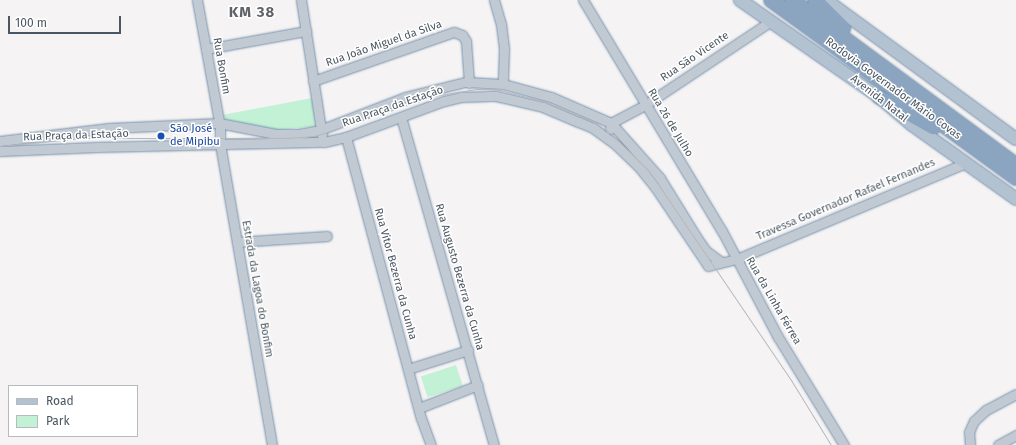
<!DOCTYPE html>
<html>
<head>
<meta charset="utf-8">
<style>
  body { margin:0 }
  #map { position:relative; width:1016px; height:445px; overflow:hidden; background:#f5f3f3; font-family:"Fira Sans",sans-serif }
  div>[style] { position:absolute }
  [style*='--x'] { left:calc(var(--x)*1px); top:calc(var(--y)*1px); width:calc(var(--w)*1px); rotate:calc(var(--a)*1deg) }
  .green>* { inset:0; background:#c3f1d5; transform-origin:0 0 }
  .roads { filter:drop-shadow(0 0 1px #7690ad) drop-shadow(0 0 1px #7690ad) }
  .minor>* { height:9px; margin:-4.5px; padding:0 4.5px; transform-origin:4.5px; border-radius:4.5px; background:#c1cad2 }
  .major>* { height:12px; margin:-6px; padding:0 6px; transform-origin:6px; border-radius:6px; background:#b3c2d1 }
  .highway>* { height:14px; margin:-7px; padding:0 7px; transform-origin:7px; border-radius:7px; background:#8ba5c1 }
  .tram>* { height:1px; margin:-0.5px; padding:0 0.5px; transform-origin:0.5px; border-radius:0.5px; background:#b5b8bd }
  .dots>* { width:11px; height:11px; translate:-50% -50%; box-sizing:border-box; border:2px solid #fff; border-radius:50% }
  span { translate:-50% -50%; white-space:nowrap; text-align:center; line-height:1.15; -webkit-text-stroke:3px #fff; paint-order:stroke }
  .street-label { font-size:11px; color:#4a5661 }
  .transit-label { font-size:11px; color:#164399 }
  .left { translate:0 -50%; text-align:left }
  .district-label { font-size:15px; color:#5f6368; font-weight:700; letter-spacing:1px }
  .legend { position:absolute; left:8px; top:385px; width:130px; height:52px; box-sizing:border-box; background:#fff; border:1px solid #b7bbc0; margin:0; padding:5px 7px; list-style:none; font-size:12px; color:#4a5661 }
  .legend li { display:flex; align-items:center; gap:8px; height:20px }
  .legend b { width:20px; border:1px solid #b7bbc0 }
  .scale { position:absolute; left:8px; top:16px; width:113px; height:18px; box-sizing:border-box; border:2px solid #4a5661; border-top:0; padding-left:5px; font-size:12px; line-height:14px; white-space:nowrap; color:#4a5661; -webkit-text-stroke:3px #fff; paint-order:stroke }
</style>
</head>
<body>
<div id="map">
  <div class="green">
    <div style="clip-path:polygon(312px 98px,316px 126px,272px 131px,227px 121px,222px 115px)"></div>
    <div style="left:456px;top:365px;width:22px;height:37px;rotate:72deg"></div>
  </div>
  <div class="roads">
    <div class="minor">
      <div style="--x:197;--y:0;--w:128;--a:79.7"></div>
      <div style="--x:220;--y:126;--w:18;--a:90"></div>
      <div style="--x:220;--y:144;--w:305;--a:80.2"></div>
      <div style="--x:301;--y:0;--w:137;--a:81.2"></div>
      <div style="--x:494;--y:0;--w:25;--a:74"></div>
      <div style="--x:501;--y:24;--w:25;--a:83"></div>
      <div style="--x:504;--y:49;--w:35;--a:92"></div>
      <div style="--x:583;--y:0;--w:270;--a:59"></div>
      <div style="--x:722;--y:231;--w:120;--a:62.2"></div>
      <div style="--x:778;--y:337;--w:127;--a:58.6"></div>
      <div style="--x:206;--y:49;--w:102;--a:-10.2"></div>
      <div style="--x:313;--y:81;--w:149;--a:-19.2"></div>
      <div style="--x:454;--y:32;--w:9;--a:21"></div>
      <div style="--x:462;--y:35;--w:7;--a:56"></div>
      <div style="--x:466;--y:41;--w:42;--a:85.9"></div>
      <div style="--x:401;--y:117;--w:341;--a:74.2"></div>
      <div style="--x:610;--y:129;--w:6;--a:-81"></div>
      <div style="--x:611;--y:123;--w:38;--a:-28"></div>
      <div style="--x:645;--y:105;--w:151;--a:-33.7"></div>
      <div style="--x:346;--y:137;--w:291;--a:75.1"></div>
      <div style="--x:421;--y:418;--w:29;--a:70"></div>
      <div style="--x:0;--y:141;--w:110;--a:-6.8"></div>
      <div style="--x:109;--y:128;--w:110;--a:-2.6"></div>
      <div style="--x:219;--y:123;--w:58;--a:10.9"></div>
      <div style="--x:276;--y:134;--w:22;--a:0"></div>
      <div style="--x:298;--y:134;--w:22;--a:-10"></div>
      <div style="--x:320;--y:130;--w:91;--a:-21.2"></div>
      <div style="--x:405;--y:97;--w:33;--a:-14"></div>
      <div style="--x:437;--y:89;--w:30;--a:-14"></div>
      <div style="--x:466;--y:82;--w:37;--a:3"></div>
      <div style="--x:503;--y:84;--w:50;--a:15.2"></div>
      <div style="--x:551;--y:97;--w:65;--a:23.4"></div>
      <div style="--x:611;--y:123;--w:74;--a:48.3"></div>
      <div style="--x:660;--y:178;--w:70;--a:58.3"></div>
      <div style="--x:697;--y:238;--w:16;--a:55"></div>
      <div style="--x:706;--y:251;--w:19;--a:36"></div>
      <div style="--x:0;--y:151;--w:97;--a:-2.4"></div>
      <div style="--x:97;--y:147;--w:227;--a:-1.3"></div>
      <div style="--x:324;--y:142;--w:23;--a:-13"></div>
      <div style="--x:346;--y:137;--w:104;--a:-20.2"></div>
      <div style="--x:444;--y:101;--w:17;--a:-13"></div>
      <div style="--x:461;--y:97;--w:35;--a:-2"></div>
      <div style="--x:496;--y:96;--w:48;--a:13.2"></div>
      <div style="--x:543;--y:107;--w:39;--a:23"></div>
      <div style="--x:579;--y:122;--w:15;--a:23"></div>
      <div style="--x:593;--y:128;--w:29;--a:36"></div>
      <div style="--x:616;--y:145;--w:30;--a:44"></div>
      <div style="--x:638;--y:166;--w:27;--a:51"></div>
      <div style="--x:655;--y:187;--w:95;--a:56.1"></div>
      <div style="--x:708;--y:266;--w:30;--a:-14"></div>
      <div style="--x:737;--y:259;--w:247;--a:-22.8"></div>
      <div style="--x:237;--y:242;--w:90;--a:-3.8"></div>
      <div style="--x:408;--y:369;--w:63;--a:-17.6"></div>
      <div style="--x:419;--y:408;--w:63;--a:-21.3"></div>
      <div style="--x:970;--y:445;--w:13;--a:-94"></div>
      <div style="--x:969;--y:432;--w:12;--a:-66"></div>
      <div style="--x:974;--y:421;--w:16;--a:-43"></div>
      <div style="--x:986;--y:410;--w:34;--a:-28"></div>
      <div style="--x:998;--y:445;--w:21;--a:-29"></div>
    </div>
    <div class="major">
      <div style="--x:740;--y:0;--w:169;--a:34.9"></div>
      <div style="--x:879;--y:97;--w:42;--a:40.2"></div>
      <div style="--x:911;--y:124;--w:129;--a:35.5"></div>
      <div style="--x:826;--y:0;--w:235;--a:36.2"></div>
    </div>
    <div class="highway">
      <div style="--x:771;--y:0;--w:303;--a:36"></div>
      <div style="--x:792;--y:0;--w:278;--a:36.4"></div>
      <div style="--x:815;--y:0;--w:40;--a:45"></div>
      <div style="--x:879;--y:97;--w:62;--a:29.1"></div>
    </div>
  </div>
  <div class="tram">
    <div style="--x:0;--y:146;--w:81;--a:-5.6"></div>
    <div style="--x:81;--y:138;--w:206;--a:0"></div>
    <div style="--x:287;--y:138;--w:28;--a:-4"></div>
    <div style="--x:315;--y:136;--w:126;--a:-18.6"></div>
    <div style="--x:434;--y:96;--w:43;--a:-9.5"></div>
    <div style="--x:476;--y:89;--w:20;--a:0"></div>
    <div style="--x:496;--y:89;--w:55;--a:14.8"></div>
    <div style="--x:549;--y:103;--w:47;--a:22.7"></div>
    <div style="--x:592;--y:121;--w:20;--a:33"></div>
    <div style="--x:609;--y:132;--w:56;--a:44.3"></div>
    <div style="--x:649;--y:171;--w:253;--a:55.8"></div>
    <div style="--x:791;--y:380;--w:76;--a:58.4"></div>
  </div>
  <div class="dots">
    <div style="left:161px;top:136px;background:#1a4fb4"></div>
  </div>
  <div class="street-label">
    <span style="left:384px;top:44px;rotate:-19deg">Rua João Miguel da Silva</span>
    <span style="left:695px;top:57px;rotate:-34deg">Rua São Vicente</span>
    <span style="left:221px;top:66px;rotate:80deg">Rua Bonfim</span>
    <span style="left:893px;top:89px;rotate:36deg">Rodovia Governador Mário Covas</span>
    <span style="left:879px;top:99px;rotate:38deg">Avenida Natal</span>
    <span style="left:393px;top:107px;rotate:-19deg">Rua Praça da Estação</span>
    <span style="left:670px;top:123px;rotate:59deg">Rua 26 de Julho</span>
    <span style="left:76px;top:136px;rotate:-2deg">Rua Praça da Estação</span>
    <span style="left:846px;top:200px;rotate:-23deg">Travessa Governador Rafael Fernandes</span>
    <span style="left:395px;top:274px;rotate:75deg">Rua Vitor Bezerra da Cunha</span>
    <span style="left:459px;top:277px;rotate:74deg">Rua Augusto Bezerra da Cunha</span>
    <span style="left:257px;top:289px;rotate:80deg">Estrada da Lagoa do Bonfim</span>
    <span style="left:773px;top:301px;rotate:60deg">Rua da Linha Férrea</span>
  </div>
  <div class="transit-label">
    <span class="left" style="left:170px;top:136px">São José<br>de Mipibu</span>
  </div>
  <div class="district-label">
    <span style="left:252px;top:13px">KM 38</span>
  </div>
  <ul class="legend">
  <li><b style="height:5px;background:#b3c2d1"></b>Road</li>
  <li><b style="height:11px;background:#c3f1d5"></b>Park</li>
  </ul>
  <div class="scale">100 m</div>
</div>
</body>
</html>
